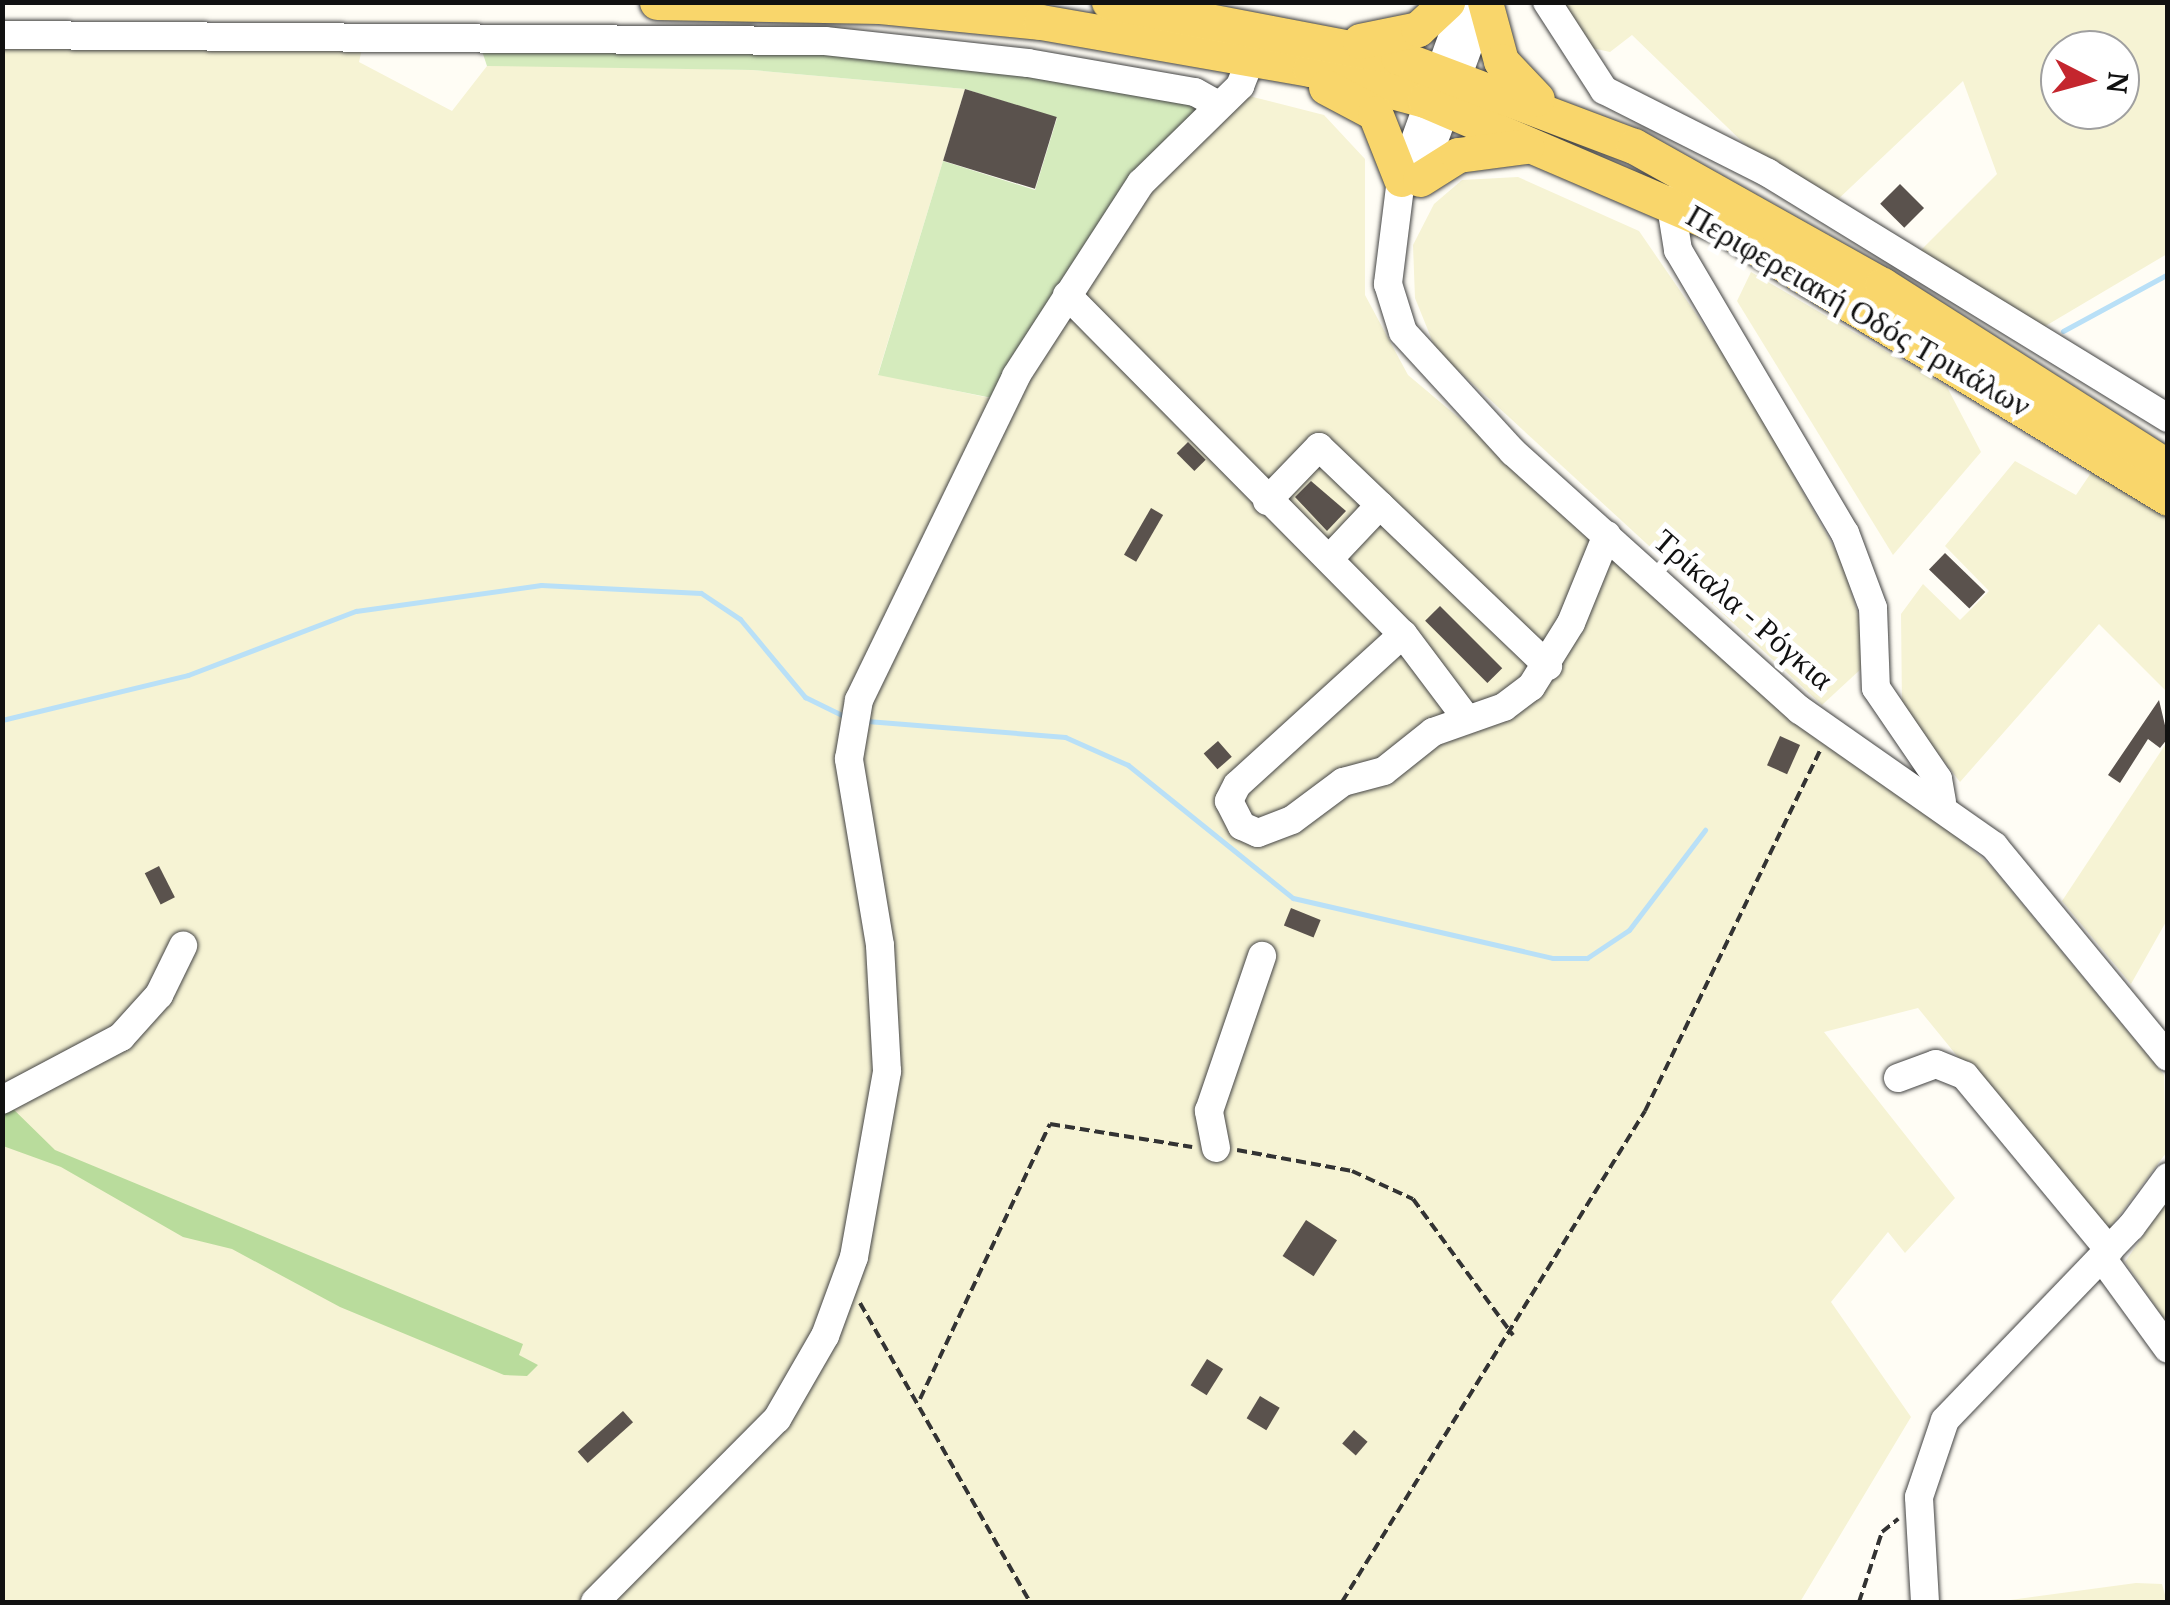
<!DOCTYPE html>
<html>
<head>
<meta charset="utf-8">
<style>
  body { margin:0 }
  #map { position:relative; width:2170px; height:1605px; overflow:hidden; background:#fffdf5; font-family:"PT Serif",serif }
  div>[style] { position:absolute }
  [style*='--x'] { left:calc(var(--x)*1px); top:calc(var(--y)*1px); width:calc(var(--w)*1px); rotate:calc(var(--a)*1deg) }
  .farmland>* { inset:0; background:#f6f3d4 }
  .green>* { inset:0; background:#d5ebbd }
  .forest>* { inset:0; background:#b9dc9c }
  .stream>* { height:5px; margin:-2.5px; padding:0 2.5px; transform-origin:2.5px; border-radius:2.5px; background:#b9e0f7 }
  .building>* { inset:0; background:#5a524d; transform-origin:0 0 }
  .path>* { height:4px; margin-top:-2px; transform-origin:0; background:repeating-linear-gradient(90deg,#333 0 10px,transparent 0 15px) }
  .roads { filter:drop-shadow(0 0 2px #444) drop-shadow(0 0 2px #444) }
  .minor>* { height:28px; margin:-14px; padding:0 14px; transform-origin:14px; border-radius:14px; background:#fff }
  .major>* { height:35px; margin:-17.5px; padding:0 17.5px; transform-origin:17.5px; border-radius:17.5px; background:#f9d66b }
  span { translate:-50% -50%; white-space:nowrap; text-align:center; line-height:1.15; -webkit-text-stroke:10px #fff; paint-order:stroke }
  .street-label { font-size:32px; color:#111 }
  .frame { position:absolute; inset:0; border:5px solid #111; pointer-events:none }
  .north { position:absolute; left:2040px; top:30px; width:100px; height:100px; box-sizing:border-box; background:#fff; border:2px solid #a0a0a0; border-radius:50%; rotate:96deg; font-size:28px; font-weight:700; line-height:40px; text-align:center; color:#111 }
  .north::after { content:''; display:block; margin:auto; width:35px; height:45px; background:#c4262e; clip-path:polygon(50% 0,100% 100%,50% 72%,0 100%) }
</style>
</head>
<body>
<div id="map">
  <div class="farmland">
    <div style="clip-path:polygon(evenodd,1556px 3px,2167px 3px,2167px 254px,2037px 331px,1914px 257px,1997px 174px,1963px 81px,1833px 204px,1757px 156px,1632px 35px,1610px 52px,1583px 46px,1556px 3px,2060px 50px,2120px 50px,2120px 110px,2060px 110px,2060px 50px)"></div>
    <div style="clip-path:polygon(3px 44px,362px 49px,359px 62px,452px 111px,487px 66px,502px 65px,752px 70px,965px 89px,878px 374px,1008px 402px,1135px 202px,1241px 94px,1324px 115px,1365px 159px,1365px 295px,1408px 375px,1990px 865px,2164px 1075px,2166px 1153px,2104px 1236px,1918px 1008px,1824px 1032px,1955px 1198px,1905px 1253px,1888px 1232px,1831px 1302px,1911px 1417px,1800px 1602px,3px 1602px)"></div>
    <div style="clip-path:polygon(1518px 177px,1639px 231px,1738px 375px,1842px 562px,1859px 617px,1862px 668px,1822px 705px,1436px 350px,1415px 298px,1413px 245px,1434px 204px,1462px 180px)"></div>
    <div style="clip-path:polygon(1751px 272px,1947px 387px,1981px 452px,1893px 555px,1737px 301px)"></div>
    <div style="clip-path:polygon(2015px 461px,2076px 495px,2097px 464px,2167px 510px,2167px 692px,2099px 624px,1960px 782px,1902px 707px,1901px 614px,1923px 584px,1960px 620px,1989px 591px,1945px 546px)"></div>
    <div style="clip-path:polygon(2167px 742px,2167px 920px,2131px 984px,2062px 901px)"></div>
    <div style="clip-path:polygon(2167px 1201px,2167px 1323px,2125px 1262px)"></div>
    <div style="clip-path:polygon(2136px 1583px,2162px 1584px,2167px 1602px,1996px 1602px)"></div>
  </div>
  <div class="green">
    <div style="clip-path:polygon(482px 51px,867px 51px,1183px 90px,1200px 109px,1110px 208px,992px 398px,878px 375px,943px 161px,1035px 190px,1057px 118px,965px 89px,752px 70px,487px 66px)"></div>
  </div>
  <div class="forest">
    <div style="clip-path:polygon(6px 1102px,55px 1150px,523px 1344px,519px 1355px,538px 1365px,527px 1376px,504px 1375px,340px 1307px,232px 1249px,183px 1237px,61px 1167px,3px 1146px)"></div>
  </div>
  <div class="stream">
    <div style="--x:2063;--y:331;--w:119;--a:-28.5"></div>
    <div style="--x:2;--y:720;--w:191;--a:-13.6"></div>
    <div style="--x:188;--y:675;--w:180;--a:-20.9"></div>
    <div style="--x:356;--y:611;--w:187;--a:-8"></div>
    <div style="--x:541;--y:585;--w:160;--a:2.9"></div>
    <div style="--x:701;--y:593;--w:47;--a:33.7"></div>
    <div style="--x:740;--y:619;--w:102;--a:50.2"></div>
    <div style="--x:805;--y:697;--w:46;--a:26"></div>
    <div style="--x:867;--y:721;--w:199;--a:4.6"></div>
    <div style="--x:1065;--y:737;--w:69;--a:24"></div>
    <div style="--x:1128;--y:765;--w:212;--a:38.9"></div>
    <div style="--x:1293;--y:898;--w:267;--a:13"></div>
    <div style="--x:1553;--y:958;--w:34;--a:0"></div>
    <div style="--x:1587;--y:958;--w:50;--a:-33.7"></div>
    <div style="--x:1629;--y:930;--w:126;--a:-52.8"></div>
  </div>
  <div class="building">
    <div style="left:965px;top:89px;width:96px;height:75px;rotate:17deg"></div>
    <div style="left:1900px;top:184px;width:34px;height:28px;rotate:45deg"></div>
    <div style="left:1188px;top:442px;width:25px;height:16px;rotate:45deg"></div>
    <div style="clip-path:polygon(1311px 481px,1346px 511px,1327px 531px,1295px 497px)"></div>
    <div style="left:1151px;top:508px;width:14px;height:54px;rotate:30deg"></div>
    <div style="left:1945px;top:553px;width:56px;height:23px;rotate:44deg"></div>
    <div style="left:1440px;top:606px;width:88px;height:21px;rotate:45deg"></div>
    <div style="clip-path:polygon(2159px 700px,2168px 738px,2160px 748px,2148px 739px,2120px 783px,2108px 775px)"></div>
    <div style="left:1780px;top:736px;width:22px;height:32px;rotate:24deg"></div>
    <div style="left:1218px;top:741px;width:21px;height:19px;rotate:49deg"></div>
    <div style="left:159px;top:866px;width:35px;height:16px;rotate:63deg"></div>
    <div style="left:1291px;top:908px;width:32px;height:19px;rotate:22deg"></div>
    <div style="left:1306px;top:1220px;width:37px;height:43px;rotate:33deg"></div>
    <div style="left:1207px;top:1359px;width:19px;height:31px;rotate:32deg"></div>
    <div style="left:1260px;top:1396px;width:23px;height:26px;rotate:31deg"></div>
    <div style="left:623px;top:1411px;width:15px;height:61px;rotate:48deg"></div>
    <div style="left:1354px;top:1430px;width:18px;height:18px;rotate:41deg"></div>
  </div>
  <div class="path">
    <div style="--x:1237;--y:1150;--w:117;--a:10.3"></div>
    <div style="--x:1352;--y:1171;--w:67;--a:24.7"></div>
    <div style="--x:1413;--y:1199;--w:169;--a:53.7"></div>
    <div style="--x:860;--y:1303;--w:344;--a:60.4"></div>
    <div style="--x:920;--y:1399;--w:304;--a:-64.7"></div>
    <div style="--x:1050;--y:1124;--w:144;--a:9.2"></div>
    <div style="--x:1342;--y:1602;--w:577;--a:-58.32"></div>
    <div style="--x:1645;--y:1111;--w:400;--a:-64.1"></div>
    <div style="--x:1859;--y:1602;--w:74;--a:-71.8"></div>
    <div style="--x:1882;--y:1532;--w:21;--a:-39"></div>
  </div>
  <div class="roads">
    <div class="minor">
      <div style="--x:1465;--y:2;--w:188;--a:109.9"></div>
      <div style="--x:1401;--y:179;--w:106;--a:97.1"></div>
      <div style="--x:1388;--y:284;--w:50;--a:72.6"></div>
      <div style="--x:1403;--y:332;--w:163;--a:47.5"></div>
      <div style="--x:1513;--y:452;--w:386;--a:42"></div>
      <div style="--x:1800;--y:710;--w:237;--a:35"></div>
      <div style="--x:1994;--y:846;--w:273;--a:50.5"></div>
      <div style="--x:1547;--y:2;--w:105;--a:57.1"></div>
      <div style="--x:1604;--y:90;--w:184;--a:26.8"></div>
      <div style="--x:1768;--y:173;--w:469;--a:31.5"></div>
      <div style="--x:2;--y:35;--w:823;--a:0.42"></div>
      <div style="--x:825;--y:41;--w:204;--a:6.2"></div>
      <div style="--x:1028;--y:63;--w:169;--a:9.9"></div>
      <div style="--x:1195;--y:92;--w:25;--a:29"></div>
      <div style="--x:1419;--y:181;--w:191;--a:-69.8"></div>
      <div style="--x:1670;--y:200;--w:51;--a:80.9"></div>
      <div style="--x:1678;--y:250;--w:329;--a:59.5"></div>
      <div style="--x:1845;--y:533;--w:80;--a:69.5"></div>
      <div style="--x:1873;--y:608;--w:80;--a:87.9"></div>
      <div style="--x:1876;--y:688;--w:110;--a:55.7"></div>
      <div style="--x:1938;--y:779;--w:23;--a:80"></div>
      <div style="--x:1067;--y:295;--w:477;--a:45.3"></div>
      <div style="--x:1403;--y:634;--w:105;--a:53.1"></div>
      <div style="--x:1267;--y:501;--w:75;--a:-46.1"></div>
      <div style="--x:1319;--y:447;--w:317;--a:43.7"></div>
      <div style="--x:1329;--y:559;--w:74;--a:-46.6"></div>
      <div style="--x:1403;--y:634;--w:224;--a:137.7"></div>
      <div style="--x:1237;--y:785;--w:18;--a:117"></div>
      <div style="--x:1229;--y:801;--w:28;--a:63"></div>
      <div style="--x:1242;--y:826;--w:17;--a:24"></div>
      <div style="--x:1258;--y:833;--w:36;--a:-21"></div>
      <div style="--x:1292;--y:820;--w:64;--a:-36.7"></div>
      <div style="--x:1343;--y:782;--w:42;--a:-15"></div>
      <div style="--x:1384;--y:771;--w:63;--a:-38.5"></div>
      <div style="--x:1433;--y:732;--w:75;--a:-19.4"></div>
      <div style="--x:1504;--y:707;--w:34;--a:-37"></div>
      <div style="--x:1531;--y:687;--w:75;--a:-58"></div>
      <div style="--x:1571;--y:623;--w:95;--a:-67.8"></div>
      <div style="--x:1898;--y:1078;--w:40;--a:-20.2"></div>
      <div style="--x:1936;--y:1064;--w:31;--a:22"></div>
      <div style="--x:1965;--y:1076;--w:226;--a:50.4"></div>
      <div style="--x:2;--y:1100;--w:135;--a:-27.9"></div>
      <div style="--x:121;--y:1037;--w:57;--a:-47.9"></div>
      <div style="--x:159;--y:995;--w:55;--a:-63.9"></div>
      <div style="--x:1216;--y:1148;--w:38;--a:-101"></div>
      <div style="--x:1209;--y:1111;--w:164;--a:-71.1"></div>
      <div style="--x:2102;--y:1258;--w:112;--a:54"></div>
      <div style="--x:595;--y:1602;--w:258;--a:-45.2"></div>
      <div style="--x:777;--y:1419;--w:96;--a:-60"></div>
      <div style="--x:825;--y:1336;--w:84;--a:-69.8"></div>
      <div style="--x:854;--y:1257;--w:189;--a:-79.9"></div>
      <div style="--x:887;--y:1071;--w:126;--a:-93.2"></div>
      <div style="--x:880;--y:945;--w:189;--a:-99.5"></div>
      <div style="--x:849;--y:759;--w:60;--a:-80.4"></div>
      <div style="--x:859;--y:700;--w:360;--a:-64.1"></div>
      <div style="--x:1016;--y:376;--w:230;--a:-57.1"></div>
      <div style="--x:1141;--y:183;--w:139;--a:-44.4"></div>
      <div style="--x:1240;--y:86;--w:31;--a:-68"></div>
      <div style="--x:1925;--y:1602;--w:105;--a:-93.3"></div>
      <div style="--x:1919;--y:1497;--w:81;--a:-71.3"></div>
      <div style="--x:1945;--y:1420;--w:268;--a:-46.1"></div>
      <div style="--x:2131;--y:1227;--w:62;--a:-53.5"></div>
    </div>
    <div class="major">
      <div style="--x:657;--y:2;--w:223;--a:1"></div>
      <div style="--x:880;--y:6;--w:162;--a:5.7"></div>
      <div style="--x:1041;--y:22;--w:273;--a:9.9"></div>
      <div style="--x:1310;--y:69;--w:119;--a:15.1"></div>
      <div style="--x:1425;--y:100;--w:327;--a:23.2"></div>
      <div style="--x:1726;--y:229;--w:517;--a:31.32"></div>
      <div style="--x:1109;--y:2;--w:294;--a:10.8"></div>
      <div style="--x:1398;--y:57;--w:252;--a:20.7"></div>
      <div style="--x:1634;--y:146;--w:284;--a:29.3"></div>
      <div style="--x:1882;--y:285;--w:339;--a:32.5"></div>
      <div style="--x:1485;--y:2;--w:61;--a:74.8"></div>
      <div style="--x:1501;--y:61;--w:52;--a:46.5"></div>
      <div style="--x:1360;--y:41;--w:59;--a:-11.7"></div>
      <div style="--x:1418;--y:29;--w:40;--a:-43"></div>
      <div style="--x:1326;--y:87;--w:55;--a:28"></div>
      <div style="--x:1375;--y:113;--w:71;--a:68.5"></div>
      <div style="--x:1420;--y:179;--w:45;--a:-32.3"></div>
      <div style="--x:1458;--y:155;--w:69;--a:-7.5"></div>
    </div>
  </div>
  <div class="street-label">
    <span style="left:1859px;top:310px;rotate:30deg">Περιφερειακή Οδός Τρικάλων</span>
    <span style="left:1744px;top:609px;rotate:41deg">Τρίκαλα - Ρόγκια</span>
  </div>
  <div class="frame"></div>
  <div class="north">N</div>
</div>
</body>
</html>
